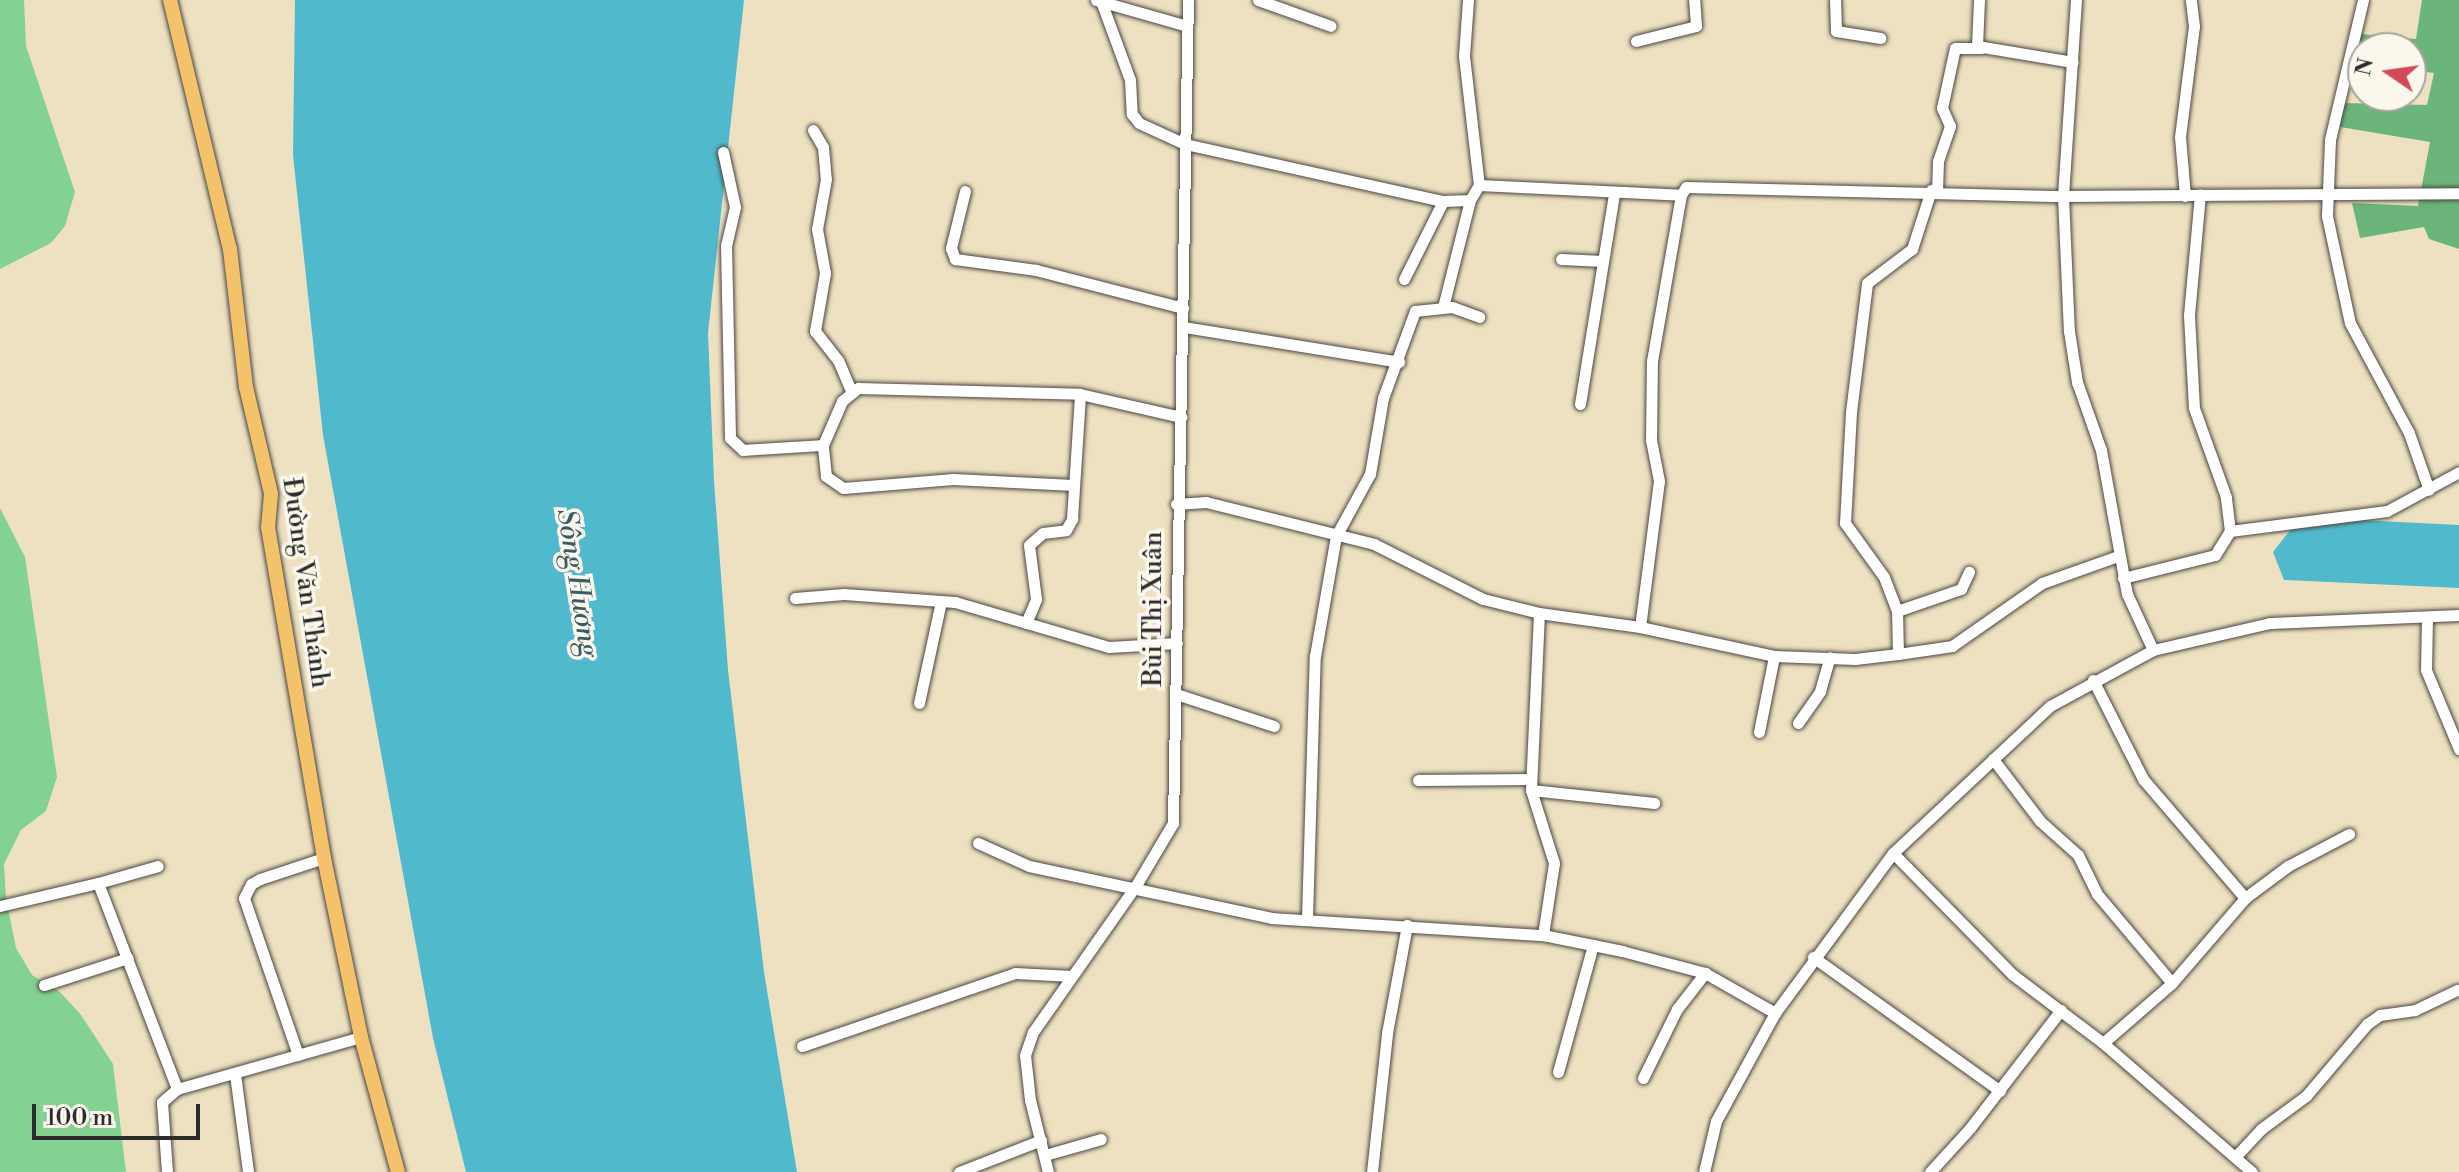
<!DOCTYPE html>
<html>
<head>
<meta charset="utf-8">
<style>
  body { margin:0 }
  #map { position:relative; width:2459px; height:1172px; overflow:hidden; background:#eee1c1; font-family:"Libre Bodoni",serif }
  div>[style] { position:absolute }
  [style*='--x'] { left:calc(var(--x)*1px); top:calc(var(--y)*1px); width:calc(var(--w)*1px); rotate:calc(var(--a)*1deg) }
  .green>* { inset:0; background:#84d291 }
  .forest>* { inset:0; background:#6bb47b }
  .water>* { inset:0; background:#50bacc }
  .roads { filter:drop-shadow(0 0 2px #484642) drop-shadow(0 0 2px #484642) }
  .minor>* { height:11px; margin:-5.5px; padding:0 5.5px; transform-origin:5.5px; border-radius:5.5px; background:#fff }
  .major>* { height:14px; margin:-7px; padding:0 7px; transform-origin:7px; border-radius:7px; background:#f4c26a }
  span { translate:-50% -50%; white-space:nowrap; text-align:center; line-height:1.15; -webkit-text-stroke:7px #fbf7ec; paint-order:stroke }
  .street-label { font-size:26px; color:#2b2b2b }
  .water-label { font-size:28px; color:#385d63; font-style:italic }
  .north { position:absolute; left:2347px; top:32px; width:80px; height:80px; box-sizing:border-box; background:#fbf7ec; border:2px solid #a8a59f; border-radius:50%; rotate:283deg; font-size:22px; font-weight:700; line-height:32px; text-align:center; color:#2b2b2b }
  .north::after { content:''; display:block; margin:auto; width:28px; height:36px; background:#d1495b; clip-path:polygon(50% 0,100% 100%,50% 72%,0 100%) }
  .scale { position:absolute; left:32px; top:1104px; width:168px; height:36px; box-sizing:border-box; border:4px solid #2b2b2b; border-top:0; padding-left:10px; font-size:24px; line-height:28px; white-space:nowrap; color:#2b2b2b; -webkit-text-stroke:6px #fbf7ec; paint-order:stroke }
</style>
</head>
<body>
<div id="map">
  <div class="green">
    <div style="clip-path:polygon(0 0,24px 0,26px 46px,75px 192px,65px 226px,51px 243px,0 269px)"></div>
    <div style="clip-path:polygon(0 508px,25px 557px,57px 777px,46px 811px,21px 830px,4px 864px,6px 898px,16px 948px,32px 975px,60px 992px,81px 1015px,113px 1064px,126px 1172px,0 1172px)"></div>
  </div>
  <div class="forest">
    <div style="clip-path:polygon(2422px 0,2459px 0,2459px 249px,2429px 239px,2424px 227px,2360px 238px,2352px 203px,2418px 206px,2430px 142px,2340px 127px,2342px 103px,2427px 105px,2434px 73px,2411px 70px,2411px 48px,2363px 48px,2363px 64px,2355px 63px,2361px 34px,2416px 39px)"></div>
  </div>
  <div class="water">
    <div style="clip-path:polygon(295px 0,744px 0,708px 333px,714px 481px,728px 670px,764px 972px,797px 1172px,466px 1172px,433px 1038px,323px 435px,293px 155px)"></div>
    <div style="clip-path:polygon(2358px 520px,2459px 525px,2459px 588px,2284px 580px,2273px 552px,2291px 529px)"></div>
  </div>
  <div class="roads">
    <div class="minor">
      <div style="--x:1096;--y:0;--w:95;--a:15.9"></div>
      <div style="--x:1258;--y:0;--w:77;--a:19.6"></div>
      <div style="--x:1468;--y:0;--w:56;--a:94.1"></div>
      <div style="--x:1464;--y:56;--w:130;--a:83.4"></div>
      <div style="--x:1835;--y:0;--w:31;--a:88"></div>
      <div style="--x:1836;--y:31;--w:45;--a:9"></div>
      <div style="--x:1979;--y:0;--w:46;--a:92.5"></div>
      <div style="--x:1977;--y:46;--w:97;--a:9.5"></div>
      <div style="--x:2076;--y:0;--w:196;--a:93.8"></div>
      <div style="--x:2063;--y:196;--w:135;--a:87.5"></div>
      <div style="--x:2069;--y:331;--w:52;--a:81.1"></div>
      <div style="--x:2077;--y:382;--w:72;--a:70.6"></div>
      <div style="--x:2101;--y:450;--w:146;--a:79.8"></div>
      <div style="--x:2127;--y:594;--w:62;--a:65.1"></div>
      <div style="--x:2363;--y:0;--w:144;--a:103.3"></div>
      <div style="--x:2330;--y:140;--w:76;--a:92.3"></div>
      <div style="--x:2327;--y:216;--w:109;--a:77.9"></div>
      <div style="--x:2350;--y:323;--w:125;--a:61.8"></div>
      <div style="--x:2409;--y:433;--w:60;--a:70.7"></div>
      <div style="--x:1101;--y:1;--w:84;--a:69.8"></div>
      <div style="--x:1130;--y:80;--w:34;--a:87"></div>
      <div style="--x:1132;--y:114;--w:11;--a:52"></div>
      <div style="--x:1139;--y:123;--w:51;--a:24.5"></div>
      <div style="--x:1185;--y:144;--w:264;--a:12.5"></div>
      <div style="--x:1443;--y:201;--w:27;--a:-2"></div>
      <div style="--x:1470;--y:200;--w:17;--a:-59"></div>
      <div style="--x:1479;--y:185;--w:202;--a:2.8"></div>
      <div style="--x:1681;--y:195;--w:9;--a:-58"></div>
      <div style="--x:1686;--y:187;--w:377;--a:1.4"></div>
      <div style="--x:2063;--y:196;--w:396;--a:-0.4"></div>
      <div style="--x:1636;--y:41;--w:62;--a:-14"></div>
      <div style="--x:1696;--y:26;--w:26;--a:-94"></div>
      <div style="--x:813;--y:130;--w:20;--a:60"></div>
      <div style="--x:823;--y:147;--w:32;--a:85"></div>
      <div style="--x:826;--y:179;--w:51;--a:100.2"></div>
      <div style="--x:817;--y:229;--w:45;--a:79.7"></div>
      <div style="--x:825;--y:273;--w:59;--a:99.8"></div>
      <div style="--x:815;--y:331;--w:37;--a:52"></div>
      <div style="--x:838;--y:360;--w:34;--a:67"></div>
      <div style="--x:723;--y:152;--w:56;--a:77.7"></div>
      <div style="--x:735;--y:207;--w:39;--a:103"></div>
      <div style="--x:726;--y:245;--w:193;--a:88.8"></div>
      <div style="--x:730;--y:438;--w:18;--a:43"></div>
      <div style="--x:743;--y:450;--w:80;--a:-3.6"></div>
      <div style="--x:965;--y:191;--w:59;--a:103.8"></div>
      <div style="--x:951;--y:248;--w:12;--a:70"></div>
      <div style="--x:955;--y:259;--w:82;--a:7.7"></div>
      <div style="--x:1036;--y:270;--w:152;--a:14.5"></div>
      <div style="--x:1937;--y:191;--w:30;--a:-88"></div>
      <div style="--x:1938;--y:161;--w:37;--a:-71"></div>
      <div style="--x:1950;--y:126;--w:20;--a:-114"></div>
      <div style="--x:1942;--y:108;--w:61;--a:-77.8"></div>
      <div style="--x:1955;--y:48;--w:26;--a:0"></div>
      <div style="--x:2185;--y:196;--w:59;--a:-94.8"></div>
      <div style="--x:2180;--y:137;--w:112;--a:-82.8"></div>
      <div style="--x:2194;--y:26;--w:26;--a:-97"></div>
      <div style="--x:1561;--y:259;--w:42;--a:2.7"></div>
      <div style="--x:1404;--y:279;--w:87;--a:-63.4"></div>
      <div style="--x:1443;--y:307;--w:110;--a:-75.8"></div>
      <div style="--x:1184;--y:327;--w:218;--a:9.2"></div>
      <div style="--x:1580;--y:404;--w:214;--a:-80.8"></div>
      <div style="--x:1073;--y:485;--w:120;--a:-177.1"></div>
      <div style="--x:953;--y:479;--w:110;--a:175.3"></div>
      <div style="--x:843;--y:488;--w:21;--a:-145"></div>
      <div style="--x:826;--y:476;--w:31;--a:-96"></div>
      <div style="--x:823;--y:445;--w:48;--a:-66.6"></div>
      <div style="--x:842;--y:401;--w:21;--a:-39"></div>
      <div style="--x:858;--y:388;--w:222;--a:1.5"></div>
      <div style="--x:1080;--y:394;--w:104;--a:12.8"></div>
      <div style="--x:1176;--y:504;--w:30;--a:-4"></div>
      <div style="--x:1206;--y:502;--w:173;--a:14"></div>
      <div style="--x:1374;--y:544;--w:122;--a:26.8"></div>
      <div style="--x:1483;--y:599;--w:58;--a:14"></div>
      <div style="--x:1539;--y:613;--w:177;--a:92.6"></div>
      <div style="--x:1531;--y:790;--w:77;--a:72.5"></div>
      <div style="--x:1554;--y:863;--w:73;--a:98.7"></div>
      <div style="--x:2230;--y:531;--w:158;--a:-7.3"></div>
      <div style="--x:2387;--y:511;--w:82;--a:-28.4"></div>
      <div style="--x:2123;--y:578;--w:95;--a:-14"></div>
      <div style="--x:2215;--y:555;--w:28;--a:-58"></div>
      <div style="--x:2230;--y:531;--w:34;--a:-97"></div>
      <div style="--x:2226;--y:497;--w:95;--a:-109.8"></div>
      <div style="--x:2194;--y:408;--w:93;--a:-93.1"></div>
      <div style="--x:2189;--y:315;--w:121;--a:-84.8"></div>
      <div style="--x:795;--y:598;--w:49;--a:-4.7"></div>
      <div style="--x:844;--y:594;--w:111;--a:4.1"></div>
      <div style="--x:955;--y:602;--w:160;--a:16.3"></div>
      <div style="--x:1109;--y:647;--w:68;--a:-3.4"></div>
      <div style="--x:1897;--y:611;--w:68;--a:-19"></div>
      <div style="--x:1961;--y:589;--w:19;--a:-65"></div>
      <div style="--x:1539;--y:613;--w:102;--a:7.9"></div>
      <div style="--x:1640;--y:627;--w:137;--a:12.2"></div>
      <div style="--x:1774;--y:656;--w:81;--a:2.1"></div>
      <div style="--x:1855;--y:659;--w:43;--a:-6.6"></div>
      <div style="--x:1898;--y:654;--w:43;--a:-91.3"></div>
      <div style="--x:1897;--y:611;--w:36;--a:-111"></div>
      <div style="--x:1884;--y:577;--w:67;--a:-125.8"></div>
      <div style="--x:1845;--y:523;--w:111;--a:-86.9"></div>
      <div style="--x:1851;--y:412;--w:130;--a:-82.9"></div>
      <div style="--x:1867;--y:283;--w:56;--a:-37.1"></div>
      <div style="--x:1912;--y:249;--w:62;--a:-72.1"></div>
      <div style="--x:2427;--y:618;--w:52;--a:91.1"></div>
      <div style="--x:2426;--y:670;--w:86;--a:67.3"></div>
      <div style="--x:1026;--y:623;--w:26;--a:-67"></div>
      <div style="--x:1036;--y:599;--w:54;--a:-97.4"></div>
      <div style="--x:1029;--y:545;--w:18;--a:-41"></div>
      <div style="--x:1043;--y:533;--w:23;--a:-7"></div>
      <div style="--x:1066;--y:530;--w:13;--a:-61"></div>
      <div style="--x:1072;--y:519;--w:125;--a:-86.3"></div>
      <div style="--x:1640;--y:627;--w:147;--a:-82.6"></div>
      <div style="--x:1659;--y:481;--w:42;--a:-101"></div>
      <div style="--x:1651;--y:440;--w:79;--a:-89.3"></div>
      <div style="--x:1652;--y:361;--w:169;--a:-80.1"></div>
      <div style="--x:1898;--y:654;--w:55;--a:-8.4"></div>
      <div style="--x:1952;--y:646;--w:110;--a:-35"></div>
      <div style="--x:2042;--y:583;--w:81;--a:-19.6"></div>
      <div style="--x:2093;--y:680;--w:111;--a:63.2"></div>
      <div style="--x:2143;--y:779;--w:157;--a:49.4"></div>
      <div style="--x:1176;--y:694;--w:103;--a:18.1"></div>
      <div style="--x:919;--y:703;--w:104;--a:-77.8"></div>
      <div style="--x:1798;--y:723;--w:39;--a:-55"></div>
      <div style="--x:1820;--y:691;--w:35;--a:-74"></div>
      <div style="--x:1759;--y:732;--w:77;--a:-78.8"></div>
      <div style="--x:1993;--y:759;--w:78;--a:52.8"></div>
      <div style="--x:2040;--y:821;--w:51;--a:41.8"></div>
      <div style="--x:2078;--y:855;--w:43;--a:64"></div>
      <div style="--x:2097;--y:894;--w:116;--a:49.9"></div>
      <div style="--x:1418;--y:780;--w:113;--a:-0.5"></div>
      <div style="--x:1531;--y:790;--w:124;--a:6"></div>
      <div style="--x:978;--y:843;--w:56;--a:24.3"></div>
      <div style="--x:1029;--y:866;--w:248;--a:12.1"></div>
      <div style="--x:1271;--y:918;--w:273;--a:3.6"></div>
      <div style="--x:1543;--y:935;--w:81;--a:11.4"></div>
      <div style="--x:1622;--y:951;--w:86;--a:14.8"></div>
      <div style="--x:1705;--y:973;--w:81;--a:29.7"></div>
      <div style="--x:1893;--y:853;--w:215;--a:-43.1"></div>
      <div style="--x:2050;--y:706;--w:117;--a:-28.5"></div>
      <div style="--x:2153;--y:650;--w:120;--a:-13"></div>
      <div style="--x:2270;--y:623;--w:189;--a:-2.4"></div>
      <div style="--x:98;--y:883;--w:62;--a:-15.8"></div>
      <div style="--x:0;--y:906;--w:101;--a:-13.2"></div>
      <div style="--x:98;--y:883;--w:221;--a:69"></div>
      <div style="--x:177;--y:1089;--w:191;--a:-15.8"></div>
      <div style="--x:1307;--y:918;--w:262;--a:-88.3"></div>
      <div style="--x:1315;--y:656;--w:122;--a:-80.1"></div>
      <div style="--x:1336;--y:536;--w:71;--a:-61.3"></div>
      <div style="--x:1370;--y:474;--w:77;--a:-80.3"></div>
      <div style="--x:1383;--y:398;--w:93;--a:-69.8"></div>
      <div style="--x:1415;--y:311;--w:37;--a:-6"></div>
      <div style="--x:1452;--y:307;--w:29;--a:20"></div>
      <div style="--x:1813;--y:957;--w:230;--a:35.6"></div>
      <div style="--x:44;--y:985;--w:88;--a:-17.8"></div>
      <div style="--x:2103;--y:1043;--w:91;--a:-41"></div>
      <div style="--x:2172;--y:983;--w:112;--a:-49.3"></div>
      <div style="--x:2245;--y:898;--w:54;--a:-36.7"></div>
      <div style="--x:2288;--y:866;--w:69;--a:-27.7"></div>
      <div style="--x:802;--y:1046;--w:225;--a:-18.9"></div>
      <div style="--x:1015;--y:973;--w:57;--a:3"></div>
      <div style="--x:298;--y:1055;--w:166;--a:-109"></div>
      <div style="--x:244;--y:898;--w:16;--a:-63"></div>
      <div style="--x:251;--y:884;--w:10;--a:-29"></div>
      <div style="--x:260;--y:879;--w:67;--a:-18.2"></div>
      <div style="--x:1558;--y:1072;--w:132;--a:-74.6"></div>
      <div style="--x:235;--y:1074;--w:99;--a:82.4"></div>
      <div style="--x:1643;--y:1078;--w:77;--a:-63.8"></div>
      <div style="--x:1677;--y:1009;--w:46;--a:-52.1"></div>
      <div style="--x:1045;--y:1155;--w:58;--a:-15.9"></div>
      <div style="--x:2236;--y:1156;--w:37;--a:-47"></div>
      <div style="--x:2261;--y:1129;--w:56;--a:-36.3"></div>
      <div style="--x:2306;--y:1096;--w:94;--a:-49.7"></div>
      <div style="--x:2367;--y:1024;--w:16;--a:-35"></div>
      <div style="--x:2380;--y:1015;--w:35;--a:-8"></div>
      <div style="--x:2415;--y:1010;--w:47;--a:-25.5"></div>
      <div style="--x:167;--y:1172;--w:70;--a:-94.1"></div>
      <div style="--x:162;--y:1102;--w:20;--a:-41"></div>
      <div style="--x:959;--y:1172;--w:88;--a:-21.3"></div>
      <div style="--x:1048;--y:1172;--w:74;--a:-104"></div>
      <div style="--x:1030;--y:1100;--w:45;--a:-96.3"></div>
      <div style="--x:1025;--y:1055;--w:24;--a:-71"></div>
      <div style="--x:1033;--y:1032;--w:177;--a:-54.9"></div>
      <div style="--x:1135;--y:887;--w:74;--a:-59.3"></div>
      <div style="--x:1173;--y:823;--w:823;--a:-88.96"></div>
      <div style="--x:1372;--y:1172;--w:140;--a:-83.8"></div>
      <div style="--x:1387;--y:1033;--w:110;--a:-79.5"></div>
      <div style="--x:1704;--y:1172;--w:52;--a:-76.8"></div>
      <div style="--x:1716;--y:1121;--w:123;--a:-61.4"></div>
      <div style="--x:1775;--y:1013;--w:199;--a:-53.6"></div>
      <div style="--x:1893;--y:853;--w:171;--a:45.5"></div>
      <div style="--x:2013;--y:975;--w:113;--a:37.1"></div>
      <div style="--x:2103;--y:1043;--w:197;--a:40.9"></div>
      <div style="--x:1930;--y:1172;--w:59;--a:-47.7"></div>
      <div style="--x:1970;--y:1128;--w:149;--a:-52.4"></div>
    </div>
    <div class="major">
      <div style="--x:170;--y:0;--w:256;--a:76.5"></div>
      <div style="--x:230;--y:249;--w:139;--a:83.4"></div>
      <div style="--x:246;--y:387;--w:110;--a:76.8"></div>
      <div style="--x:271;--y:494;--w:33;--a:95"></div>
      <div style="--x:268;--y:527;--w:336;--a:80.4"></div>
      <div style="--x:324;--y:858;--w:183;--a:78.3"></div>
      <div style="--x:361;--y:1037;--w:140;--a:74.7"></div>
    </div>
  </div>
  <div class="street-label">
    <span style="left:305px;top:583px;rotate:82deg">Đường Văn Thánh</span>
    <span style="left:1154px;top:609px;rotate:-90deg">Bùi Thị Xuân</span>
  </div>
  <div class="water-label">
    <span style="left:577px;top:583px;rotate:81deg">Sông Hương</span>
  </div>
  <div class="north">N</div>
  <div class="scale">100 m</div>
</div>
</body>
</html>
